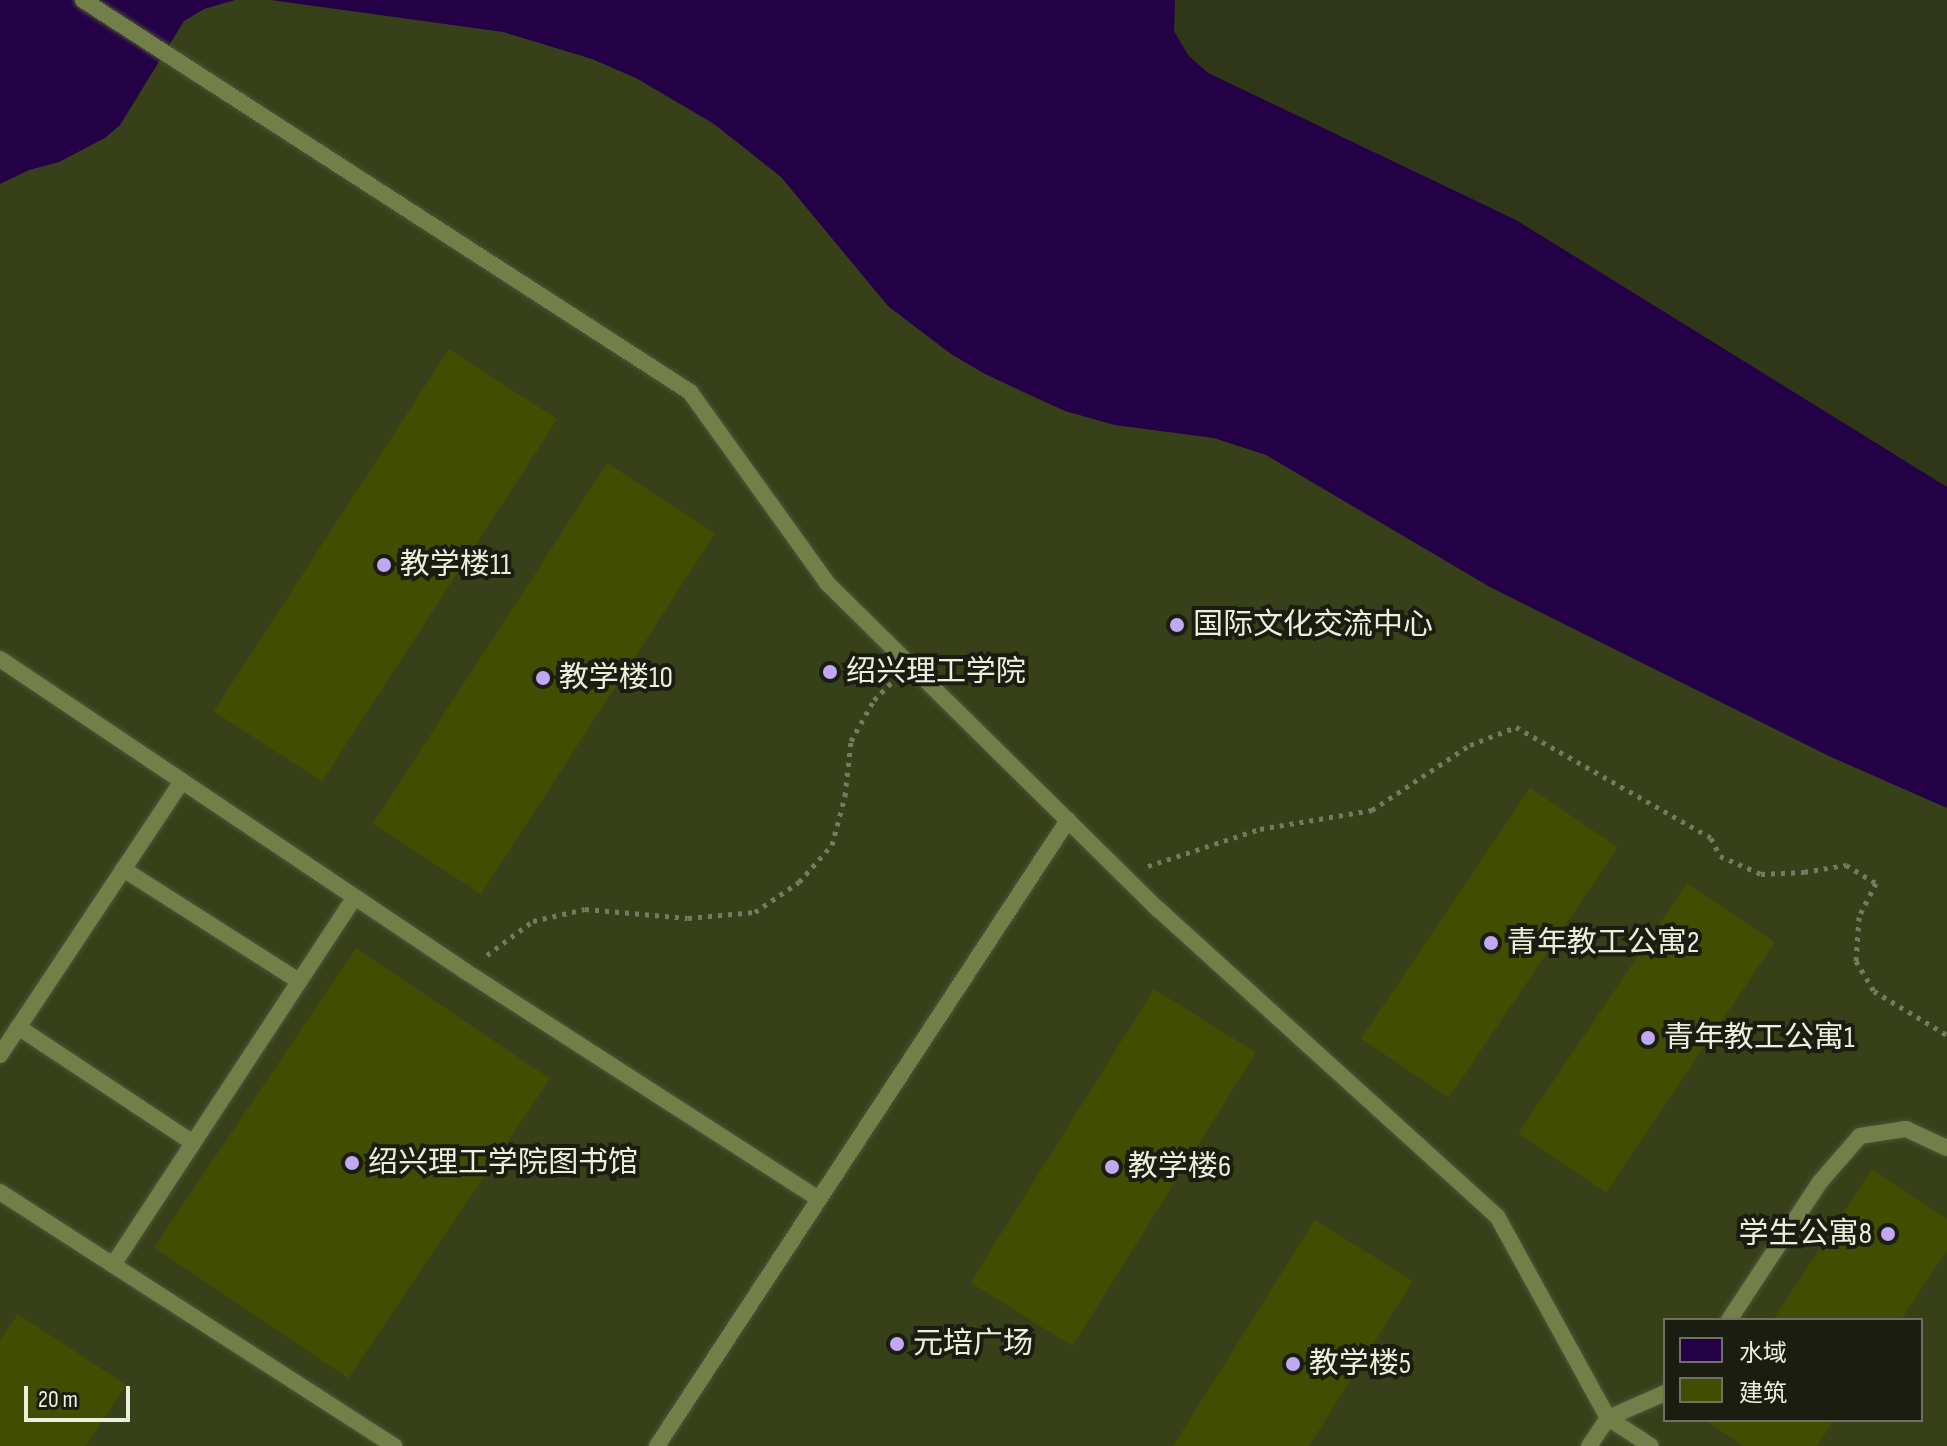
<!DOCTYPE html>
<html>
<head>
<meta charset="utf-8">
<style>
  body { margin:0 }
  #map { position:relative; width:1947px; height:1446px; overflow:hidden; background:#303719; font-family:"Sofia Sans Condensed","Noto Sans SC",sans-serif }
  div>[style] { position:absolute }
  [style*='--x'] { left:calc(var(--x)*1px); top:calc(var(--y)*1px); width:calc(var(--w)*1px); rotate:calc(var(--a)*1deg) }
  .built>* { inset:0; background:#38401a }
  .water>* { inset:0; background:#240147 }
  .building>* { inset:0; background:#414e02; transform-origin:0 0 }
  .path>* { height:5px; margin-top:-2.5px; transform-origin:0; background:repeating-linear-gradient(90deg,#757b61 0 4px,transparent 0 10px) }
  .roads { filter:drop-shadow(0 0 2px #4e5538) drop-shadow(0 0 2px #4e5538) }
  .service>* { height:16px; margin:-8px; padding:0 8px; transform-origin:8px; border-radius:8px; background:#737f48 }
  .dots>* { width:22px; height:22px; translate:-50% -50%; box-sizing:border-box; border:4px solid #1a1d10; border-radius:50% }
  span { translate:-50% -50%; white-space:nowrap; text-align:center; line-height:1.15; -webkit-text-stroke:8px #1a1d10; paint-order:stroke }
  .poi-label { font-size:30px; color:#ebf0dd }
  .left { translate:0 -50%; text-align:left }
  .right { translate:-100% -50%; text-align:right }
  .legend { position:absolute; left:1663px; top:1318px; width:260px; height:104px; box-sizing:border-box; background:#1a1d10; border:2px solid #6e7162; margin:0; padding:10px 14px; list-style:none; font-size:24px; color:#ebf0dd }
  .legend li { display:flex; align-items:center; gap:16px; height:40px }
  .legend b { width:40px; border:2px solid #6e7162 }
  .scale { position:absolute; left:24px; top:1386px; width:106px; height:36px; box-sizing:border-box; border:4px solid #ebf0dd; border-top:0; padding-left:10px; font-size:24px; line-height:28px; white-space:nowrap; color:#ebf0dd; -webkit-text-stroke:6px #1a1d10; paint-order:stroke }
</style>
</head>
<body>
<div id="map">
  <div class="built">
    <div style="clip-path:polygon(evenodd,0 0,768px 0,888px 306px,951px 354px,1024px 394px,1065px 411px,1115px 425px,1214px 438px,1266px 455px,1490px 587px,1829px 756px,1947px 808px,1947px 1446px,0 1446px,0 0,1665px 1320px,1921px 1320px,1921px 1420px,1665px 1420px,1665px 1320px)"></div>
  </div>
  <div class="water">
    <div style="clip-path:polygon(0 0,235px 0,204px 9px,184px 21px,120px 125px,105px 138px,59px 162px,29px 170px,0 184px)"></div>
    <div style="clip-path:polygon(271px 0,1175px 0,1174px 31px,1188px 55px,1208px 73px,1516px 220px,1947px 487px,1947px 808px,1829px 756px,1490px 587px,1266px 455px,1214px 438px,1115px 425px,1065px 411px,985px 374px,951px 354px,888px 306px,781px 177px,714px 124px,636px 78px,592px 59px,503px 32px)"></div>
  </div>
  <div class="building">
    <div style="left:449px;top:349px;width:129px;height:432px;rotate:33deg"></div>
    <div style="left:607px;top:463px;width:129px;height:430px;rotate:33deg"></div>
    <div style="left:1530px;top:788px;width:106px;height:302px;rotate:34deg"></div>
    <div style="left:1687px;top:883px;width:106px;height:302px;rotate:34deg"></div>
    <div style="left:356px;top:948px;width:234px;height:361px;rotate:34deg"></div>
    <div style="left:1154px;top:989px;width:120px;height:346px;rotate:32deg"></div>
    <div style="clip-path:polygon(1872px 1169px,1947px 1219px,1947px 1250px,1901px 1320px,1773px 1320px)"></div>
    <div style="clip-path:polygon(1315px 1220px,1413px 1281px,1309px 1446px,1173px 1446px)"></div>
    <div style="clip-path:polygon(18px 1314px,126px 1385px,86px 1446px,0 1446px,0 1340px)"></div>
    <div style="clip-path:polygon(1705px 1420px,1834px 1420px,1817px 1446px,1744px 1446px)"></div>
  </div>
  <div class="path">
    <div style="--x:1148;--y:866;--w:118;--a:-18.3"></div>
    <div style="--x:1260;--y:829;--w:114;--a:-9.6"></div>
    <div style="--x:1372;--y:810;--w:118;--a:-33.6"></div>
    <div style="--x:1470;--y:745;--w:49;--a:-21.4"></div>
    <div style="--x:1516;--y:727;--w:224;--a:29.6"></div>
    <div style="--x:1711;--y:838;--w:20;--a:63"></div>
    <div style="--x:1720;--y:856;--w:45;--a:23.7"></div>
    <div style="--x:1761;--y:874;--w:43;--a:-2.7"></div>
    <div style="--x:1804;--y:872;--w:43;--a:-9.5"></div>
    <div style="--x:1846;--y:865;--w:35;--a:31"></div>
    <div style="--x:1876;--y:883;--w:38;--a:117"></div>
    <div style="--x:1859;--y:917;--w:44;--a:93.9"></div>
    <div style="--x:1856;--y:961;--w:35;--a:59"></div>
    <div style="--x:1874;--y:991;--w:85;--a:31.1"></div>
    <div style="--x:487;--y:955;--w:57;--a:-36.5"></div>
    <div style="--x:533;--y:921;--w:53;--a:-13"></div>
    <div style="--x:585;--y:909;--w:103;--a:5"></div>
    <div style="--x:688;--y:918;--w:67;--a:-5.1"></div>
    <div style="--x:755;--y:912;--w:53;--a:-34.3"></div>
    <div style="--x:799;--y:882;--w:50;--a:-48.3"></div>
    <div style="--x:832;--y:845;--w:51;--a:-75.1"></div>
    <div style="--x:845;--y:796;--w:55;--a:-83.8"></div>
    <div style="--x:851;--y:741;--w:47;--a:-60.7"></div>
    <div style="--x:874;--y:700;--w:25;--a:-45"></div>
  </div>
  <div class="roads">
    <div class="service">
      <div style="--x:83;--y:0;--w:723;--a:32.85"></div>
      <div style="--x:690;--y:392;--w:235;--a:54.3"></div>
      <div style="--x:827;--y:583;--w:465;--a:44.6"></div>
      <div style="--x:1158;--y:909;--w:457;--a:42.2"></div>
      <div style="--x:1497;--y:1216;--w:230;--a:61.2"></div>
      <div style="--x:1608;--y:1418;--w:34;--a:124"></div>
      <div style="--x:0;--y:659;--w:560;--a:33.86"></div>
      <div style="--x:465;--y:971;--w:421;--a:32.8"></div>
      <div style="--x:123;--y:869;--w:209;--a:32.5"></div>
      <div style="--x:18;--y:1027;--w:210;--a:33.5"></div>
      <div style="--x:0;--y:1055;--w:329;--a:-56.4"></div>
      <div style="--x:0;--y:1192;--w:469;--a:32.8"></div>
      <div style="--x:113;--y:1265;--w:440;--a:-56.7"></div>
      <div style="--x:1729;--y:1320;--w:165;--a:-56.6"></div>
      <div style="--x:1820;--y:1182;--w:61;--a:-49"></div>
      <div style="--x:1860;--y:1136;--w:47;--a:-8.7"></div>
      <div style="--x:1906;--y:1129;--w:45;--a:24.9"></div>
      <div style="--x:1608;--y:1418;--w:62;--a:-23.7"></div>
      <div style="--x:1608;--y:1418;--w:51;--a:33.1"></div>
      <div style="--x:657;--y:1446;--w:749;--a:-56.71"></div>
    </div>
  </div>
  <div class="dots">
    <div style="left:384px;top:565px;background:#c1a8f3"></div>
    <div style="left:1177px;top:625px;background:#c1a8f3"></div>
    <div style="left:830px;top:672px;background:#c1a8f3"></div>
    <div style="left:543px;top:678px;background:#c1a8f3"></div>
    <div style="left:1491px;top:943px;background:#c1a8f3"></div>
    <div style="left:1648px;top:1038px;background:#c1a8f3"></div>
    <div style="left:352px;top:1163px;background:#c1a8f3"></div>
    <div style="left:1112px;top:1167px;background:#c1a8f3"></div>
    <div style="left:1888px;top:1234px;background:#c1a8f3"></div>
    <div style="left:897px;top:1344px;background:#c1a8f3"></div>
    <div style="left:1293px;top:1364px;background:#c1a8f3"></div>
  </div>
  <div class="poi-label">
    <span class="left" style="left:400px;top:565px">教学楼11</span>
    <span class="left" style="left:1193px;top:625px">国际文化交流中心</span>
    <span class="left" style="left:846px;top:672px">绍兴理工学院</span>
    <span class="left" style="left:559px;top:678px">教学楼10</span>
    <span class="left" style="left:1507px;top:943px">青年教工公寓2</span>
    <span class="left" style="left:1664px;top:1038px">青年教工公寓1</span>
    <span class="left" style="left:368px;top:1163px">绍兴理工学院图书馆</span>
    <span class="left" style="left:1128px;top:1167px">教学楼6</span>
    <span class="right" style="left:1872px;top:1234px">学生公寓8</span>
    <span class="left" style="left:913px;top:1344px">元培广场</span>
    <span class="left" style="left:1309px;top:1364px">教学楼5</span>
  </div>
  <ul class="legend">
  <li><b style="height:22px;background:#240147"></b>水域</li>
  <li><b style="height:22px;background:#414e02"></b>建筑</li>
  </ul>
  <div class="scale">20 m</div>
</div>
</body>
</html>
